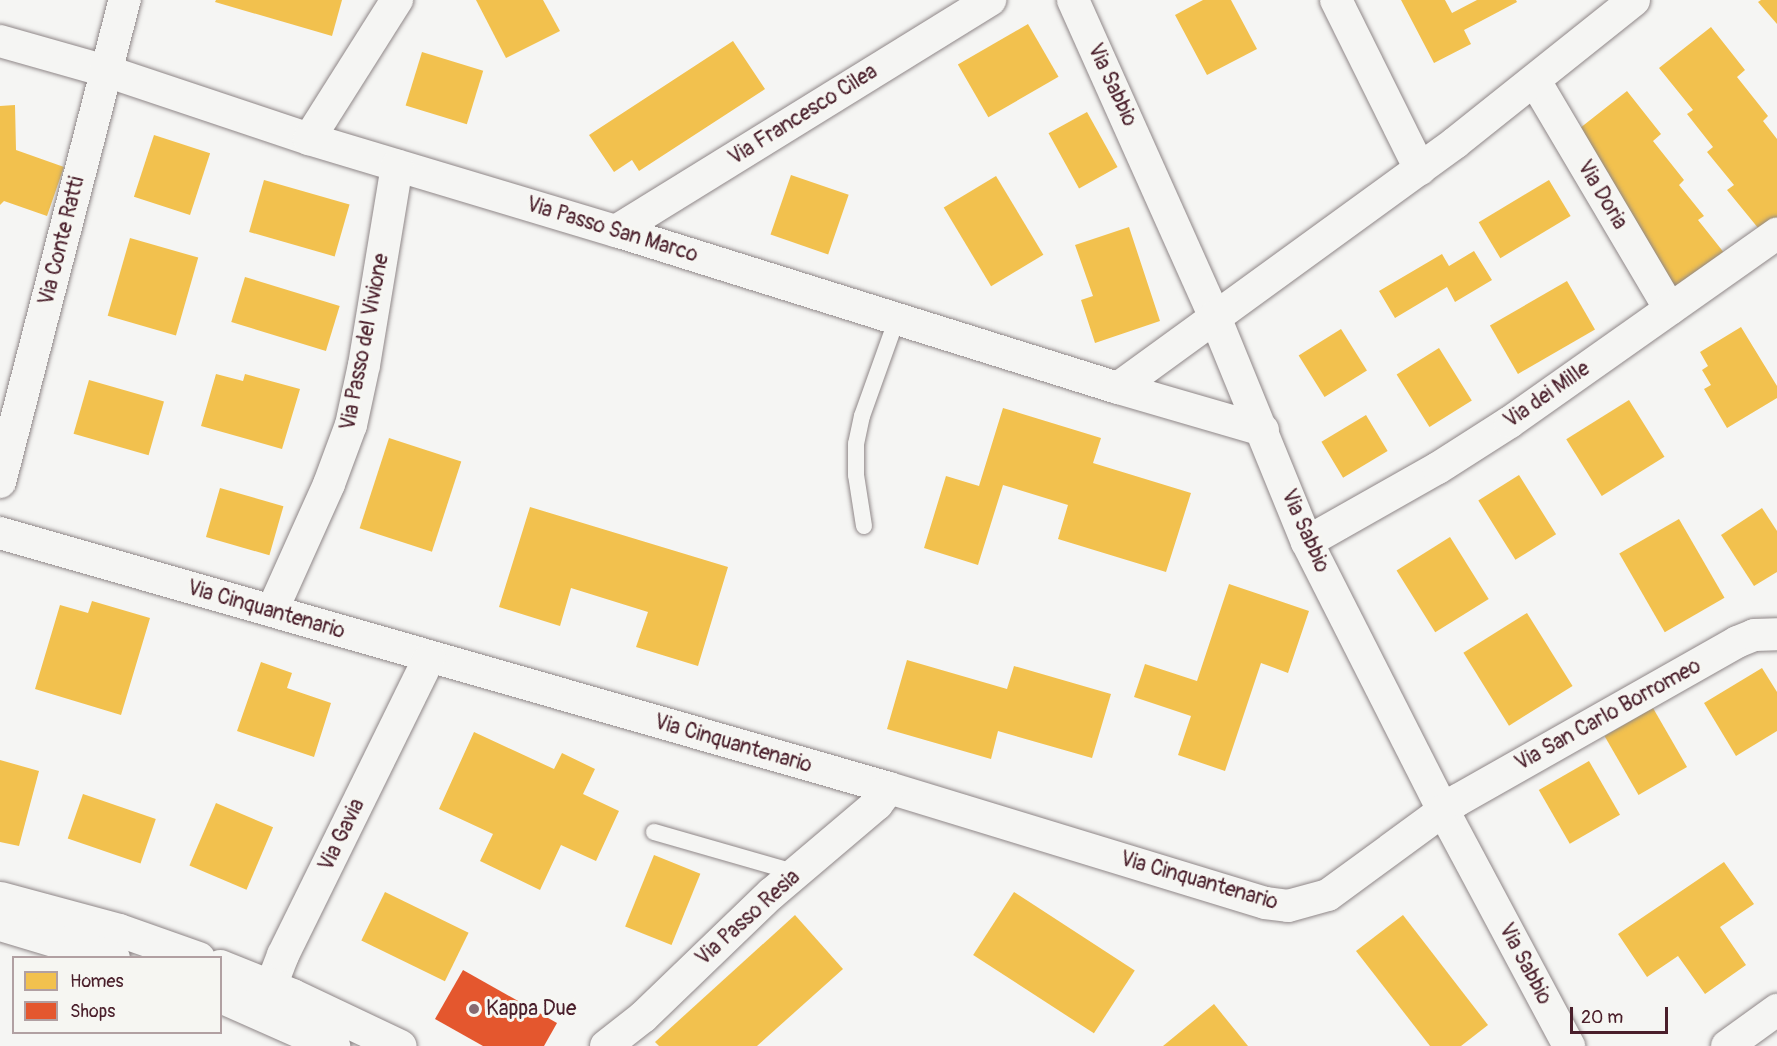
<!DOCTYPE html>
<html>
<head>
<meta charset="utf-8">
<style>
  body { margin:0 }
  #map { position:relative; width:1777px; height:1046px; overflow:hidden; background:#f5f5f3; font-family:Pangolin,sans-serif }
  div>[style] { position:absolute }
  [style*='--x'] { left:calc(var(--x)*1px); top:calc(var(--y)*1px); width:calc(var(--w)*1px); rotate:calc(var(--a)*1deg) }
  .homes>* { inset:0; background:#f2c14e; transform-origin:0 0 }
  .shops>* { inset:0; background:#e4572e }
  .roads { filter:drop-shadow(0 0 2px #8f8788) drop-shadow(0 0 2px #8f8788) }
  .service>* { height:16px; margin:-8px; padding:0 8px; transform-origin:8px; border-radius:8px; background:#f5f5f3 }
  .minor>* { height:32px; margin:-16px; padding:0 16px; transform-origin:16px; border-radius:16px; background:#f5f5f3 }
  .tertiary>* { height:33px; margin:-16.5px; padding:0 16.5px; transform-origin:16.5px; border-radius:16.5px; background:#f5f5f3 }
  .dots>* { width:16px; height:16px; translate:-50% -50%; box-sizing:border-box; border:3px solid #f6f6f2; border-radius:50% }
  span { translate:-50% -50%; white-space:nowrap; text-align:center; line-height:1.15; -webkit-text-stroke:6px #f6f6f2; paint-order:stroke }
  .street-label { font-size:21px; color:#4a1f2b }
  .poi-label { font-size:21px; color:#4a1f2b }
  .left { translate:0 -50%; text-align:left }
  .legend { position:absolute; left:12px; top:956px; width:210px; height:78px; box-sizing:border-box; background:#f6f6f2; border:2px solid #b1a0a2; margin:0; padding:8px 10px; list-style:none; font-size:18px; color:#4a1f2b }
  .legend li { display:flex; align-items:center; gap:12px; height:30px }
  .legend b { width:30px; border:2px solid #b1a0a2 }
  .scale { position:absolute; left:1570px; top:1007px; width:98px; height:27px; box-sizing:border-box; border:3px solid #4a1f2b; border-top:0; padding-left:8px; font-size:18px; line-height:21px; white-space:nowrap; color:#4a1f2b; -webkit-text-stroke:4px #f6f6f2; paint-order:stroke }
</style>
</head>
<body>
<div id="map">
  <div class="homes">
    <div style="clip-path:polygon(216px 0,342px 0,332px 36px,215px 2px)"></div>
    <div style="clip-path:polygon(476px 0,543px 0,560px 31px,506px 58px)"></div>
    <div style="clip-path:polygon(1203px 0,1231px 0,1257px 49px,1207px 75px,1175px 15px)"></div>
    <div style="clip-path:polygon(1401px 0,1445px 0,1452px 13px,1477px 0,1516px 0,1517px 2px,1464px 30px,1471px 44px,1434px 63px)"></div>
    <div style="clip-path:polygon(1761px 0,1777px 0,1777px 24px,1758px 2px)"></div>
    <div style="left:1028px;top:24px;width:61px;height:81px;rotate:60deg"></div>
    <div style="clip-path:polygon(1711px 27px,1745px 70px,1737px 77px,1768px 116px,1763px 121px,1777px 139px,1777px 224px,1763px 234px,1727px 190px,1734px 185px,1707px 152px,1713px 147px,1687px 114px,1693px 110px,1659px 68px)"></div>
    <div style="clip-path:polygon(733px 41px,765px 89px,639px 171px,632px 160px,614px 172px,589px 135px)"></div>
    <div style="left:422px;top:52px;width:64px;height:56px;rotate:17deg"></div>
    <div style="clip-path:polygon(1627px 91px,1661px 134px,1653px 141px,1684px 180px,1679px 185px,1704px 216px,1698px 220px,1729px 259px,1679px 298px,1603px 178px,1609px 174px,1575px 132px)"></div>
    <div style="clip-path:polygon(15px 105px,16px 150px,64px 167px,47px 216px,4px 201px,0 205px,0 106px)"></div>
    <div style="left:1087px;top:112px;width:63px;height:44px;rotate:61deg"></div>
    <div style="left:154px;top:135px;width:59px;height:65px;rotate:18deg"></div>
    <div style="left:791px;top:175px;width:61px;height:63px;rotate:19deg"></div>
    <div style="left:996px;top:176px;width:92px;height:61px;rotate:59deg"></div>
    <div style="left:264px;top:180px;width:89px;height:54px;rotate:16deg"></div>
    <div style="left:1549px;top:180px;width:42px;height:82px;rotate:59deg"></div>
    <div style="clip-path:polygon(1129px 227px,1160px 321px,1095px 343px,1081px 300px,1093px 296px,1075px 245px)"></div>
    <div style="left:130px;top:238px;width:71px;height:81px;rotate:16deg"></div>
    <div style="clip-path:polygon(1474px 251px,1492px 280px,1455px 302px,1447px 287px,1395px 318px,1379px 291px,1442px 254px,1449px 266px)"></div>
    <div style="left:245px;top:277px;width:99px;height:47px;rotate:17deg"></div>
    <div style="left:1567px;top:281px;width:56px;height:89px;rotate:60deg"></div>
    <div style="clip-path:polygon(1741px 327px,1777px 386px,1777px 398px,1727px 428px,1704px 389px,1711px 385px,1702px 370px,1708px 366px,1700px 352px)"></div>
    <div style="left:1341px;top:329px;width:49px;height:50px;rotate:58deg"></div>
    <div style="left:1439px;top:348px;width:62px;height:50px;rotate:58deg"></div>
    <div style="clip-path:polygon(216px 374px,243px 381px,245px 374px,300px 389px,282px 449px,201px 426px)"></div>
    <div style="left:89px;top:380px;width:78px;height:56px;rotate:16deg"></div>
    <div style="left:1629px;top:400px;width:67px;height:74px;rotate:58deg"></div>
    <div style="clip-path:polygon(1003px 408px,1101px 438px,1093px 463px,1191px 493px,1166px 572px,1058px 539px,1068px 505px,1003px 485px,978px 565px,924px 548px,946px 476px,979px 486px)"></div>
    <div style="left:1366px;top:415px;width:42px;height:52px;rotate:59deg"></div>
    <div style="left:389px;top:438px;width:76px;height:95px;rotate:18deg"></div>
    <div style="left:1519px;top:475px;width:70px;height:48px;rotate:58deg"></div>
    <div style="left:220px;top:488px;width:66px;height:51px;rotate:16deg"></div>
    <div style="clip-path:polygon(530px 507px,728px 567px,698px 666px,636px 647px,648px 612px,571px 588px,560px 626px,499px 607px)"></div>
    <div style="clip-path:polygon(1762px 508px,1777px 531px,1777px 572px,1754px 586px,1721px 535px)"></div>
    <div style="left:1679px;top:519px;width:91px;height:69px;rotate:60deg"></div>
    <div style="left:1450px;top:537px;width:73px;height:63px;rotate:58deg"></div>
    <div style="clip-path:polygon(1229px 584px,1309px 611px,1288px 673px,1261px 663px,1225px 771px,1178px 755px,1191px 716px,1134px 697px,1145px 664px,1197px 681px)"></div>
    <div style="clip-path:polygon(92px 601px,150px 618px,121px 715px,35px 689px,60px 605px,88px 613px)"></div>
    <div style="left:1527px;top:613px;width:86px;height:75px;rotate:58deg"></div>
    <div style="clip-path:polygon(907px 660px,1007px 689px,1014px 666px,1111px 694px,1092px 758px,998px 731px,991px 759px,887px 729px)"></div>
    <div style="clip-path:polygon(261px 662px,292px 673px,287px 688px,331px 703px,314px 757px,237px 731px)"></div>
    <div style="clip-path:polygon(1762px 668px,1777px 692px,1777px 731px,1736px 756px,1704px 703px)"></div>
    <div style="left:1653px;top:708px;width:68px;height:56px;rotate:60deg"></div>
    <div style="clip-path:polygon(474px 732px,554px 769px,562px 753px,595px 769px,583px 794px,619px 811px,596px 861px,561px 845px,540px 890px,480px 861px,493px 834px,439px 809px)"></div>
    <div style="clip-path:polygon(0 760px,39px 771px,19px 846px,0 842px)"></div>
    <div style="left:1589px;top:761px;width:62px;height:58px;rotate:60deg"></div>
    <div style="left:83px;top:794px;width:77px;height:47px;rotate:19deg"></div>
    <div style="left:216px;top:803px;width:62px;height:68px;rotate:23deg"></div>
    <div style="left:654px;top:855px;width:50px;height:77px;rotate:22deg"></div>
    <div style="clip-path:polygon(1724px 862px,1754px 904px,1720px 927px,1746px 965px,1705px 994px,1678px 956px,1647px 977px,1618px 934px)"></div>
    <div style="left:385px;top:892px;width:93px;height:54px;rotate:26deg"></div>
    <div style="left:1014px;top:892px;width:144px;height:75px;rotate:33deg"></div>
    <div style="clip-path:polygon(795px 915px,843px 969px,757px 1046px,659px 1046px,655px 1042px)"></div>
    <div style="clip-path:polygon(1403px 915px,1488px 1025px,1461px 1046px,1430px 1046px,1356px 951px)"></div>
    <div style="clip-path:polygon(1214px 1004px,1248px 1046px,1163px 1046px)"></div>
  </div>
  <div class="shops">
    <div style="clip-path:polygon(463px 970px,557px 1023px,544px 1046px,483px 1046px,435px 1019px)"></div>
  </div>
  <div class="roads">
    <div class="service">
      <div style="--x:864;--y:526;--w:52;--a:-98.9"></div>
      <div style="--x:856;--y:475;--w:31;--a:-90"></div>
      <div style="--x:856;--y:444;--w:29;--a:-78"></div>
      <div style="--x:862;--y:416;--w:104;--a:-70.3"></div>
      <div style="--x:654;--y:832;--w:149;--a:16"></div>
    </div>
    <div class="minor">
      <div style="--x:1073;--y:0;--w:347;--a:65.9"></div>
      <div style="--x:1215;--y:317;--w:243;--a:67.8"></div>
      <div style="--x:1307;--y:542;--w:301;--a:63.1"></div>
      <div style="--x:1443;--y:810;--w:268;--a:61.9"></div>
      <div style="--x:1336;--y:0;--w:189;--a:63.6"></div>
      <div style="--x:0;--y:41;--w:110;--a:15.8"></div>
      <div style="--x:106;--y:71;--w:214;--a:18.5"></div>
      <div style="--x:309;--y:139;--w:320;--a:16.7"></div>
      <div style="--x:616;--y:231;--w:526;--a:17.37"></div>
      <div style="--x:1118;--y:388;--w:151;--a:16.2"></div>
      <div style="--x:1535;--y:81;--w:265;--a:59.4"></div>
      <div style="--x:309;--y:139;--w:165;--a:-57.7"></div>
      <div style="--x:616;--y:231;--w:440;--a:-31.7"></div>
      <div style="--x:1118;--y:388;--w:417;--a:-36"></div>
      <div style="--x:1455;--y:143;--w:229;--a:-38.6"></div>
      <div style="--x:0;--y:482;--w:498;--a:-75.5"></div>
      <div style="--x:0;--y:533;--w:925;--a:16"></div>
      <div style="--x:889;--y:788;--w:393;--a:17"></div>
      <div style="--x:1265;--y:903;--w:23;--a:7"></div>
      <div style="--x:1288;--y:906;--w:41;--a:-15.4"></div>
      <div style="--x:1328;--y:895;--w:161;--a:-36.2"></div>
      <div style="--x:1458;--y:800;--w:321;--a:-29.5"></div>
      <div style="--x:1737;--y:642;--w:18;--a:-22"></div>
      <div style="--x:1754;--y:635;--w:23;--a:-2"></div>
      <div style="--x:1307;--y:542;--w:150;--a:-29.5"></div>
      <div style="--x:1438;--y:468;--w:85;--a:-32.6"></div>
      <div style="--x:1510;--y:422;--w:327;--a:-35.2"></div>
      <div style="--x:272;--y:611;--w:139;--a:-65.8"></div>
      <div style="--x:329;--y:484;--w:63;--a:-69.6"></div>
      <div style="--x:351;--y:425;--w:61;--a:-77.8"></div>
      <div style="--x:364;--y:365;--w:202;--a:-80.6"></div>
      <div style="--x:261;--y:1012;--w:61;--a:-68.9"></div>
      <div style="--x:283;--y:955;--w:331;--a:-63.8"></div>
      <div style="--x:606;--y:1046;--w:47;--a:-38.1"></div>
      <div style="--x:643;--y:1017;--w:178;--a:-43.9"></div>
      <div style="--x:771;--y:894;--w:139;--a:-40.3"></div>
      <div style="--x:877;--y:804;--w:20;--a:-53"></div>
      <div style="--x:1727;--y:1046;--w:62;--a:-35.8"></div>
    </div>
    <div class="tertiary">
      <div style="--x:0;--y:898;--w:123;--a:15.1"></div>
      <div style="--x:119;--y:930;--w:84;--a:19.5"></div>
      <div style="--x:0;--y:924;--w:118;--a:16.7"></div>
      <div style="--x:220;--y:966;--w:78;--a:21.9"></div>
      <div style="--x:292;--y:995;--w:119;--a:25.3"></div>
      <div style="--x:220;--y:996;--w:124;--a:23.9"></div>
    </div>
  </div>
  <div class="dots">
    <div style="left:474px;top:1009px;background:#866a71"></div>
  </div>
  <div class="street-label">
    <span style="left:1112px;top:85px;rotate:65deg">Via Sabbio</span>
    <span style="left:803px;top:115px;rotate:-32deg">Via Francesco Cilea</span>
    <span style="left:1602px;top:195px;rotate:59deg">Via Doria</span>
    <span style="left:612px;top:230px;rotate:17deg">Via Passo San Marco</span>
    <span style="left:62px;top:241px;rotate:-76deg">Via Conte Ratti</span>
    <span style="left:365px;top:342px;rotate:-79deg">Via Passo del Vivione</span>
    <span style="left:1547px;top:395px;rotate:-35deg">Via dei Mille</span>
    <span style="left:1305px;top:531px;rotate:66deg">Via Sabbio</span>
    <span style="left:266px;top:610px;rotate:16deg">Via Cinquantenario</span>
    <span style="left:1608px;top:715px;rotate:-29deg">Via San Carlo Borromeo</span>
    <span style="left:733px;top:744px;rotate:16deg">Via Cinquantenario</span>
    <span style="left:342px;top:835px;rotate:-64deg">Via Gavia</span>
    <span style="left:1199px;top:881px;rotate:16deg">Via Cinquantenario</span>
    <span style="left:748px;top:918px;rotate:-42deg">Via Passo Resia</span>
    <span style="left:1525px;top:964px;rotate:62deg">Via Sabbio</span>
  </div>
  <div class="poi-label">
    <span class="left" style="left:486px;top:1009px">Kappa Due</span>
  </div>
  <ul class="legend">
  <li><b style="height:16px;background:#f2c14e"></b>Homes</li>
  <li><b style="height:16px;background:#e4572e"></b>Shops</li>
  </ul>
  <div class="scale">20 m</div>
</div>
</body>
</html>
